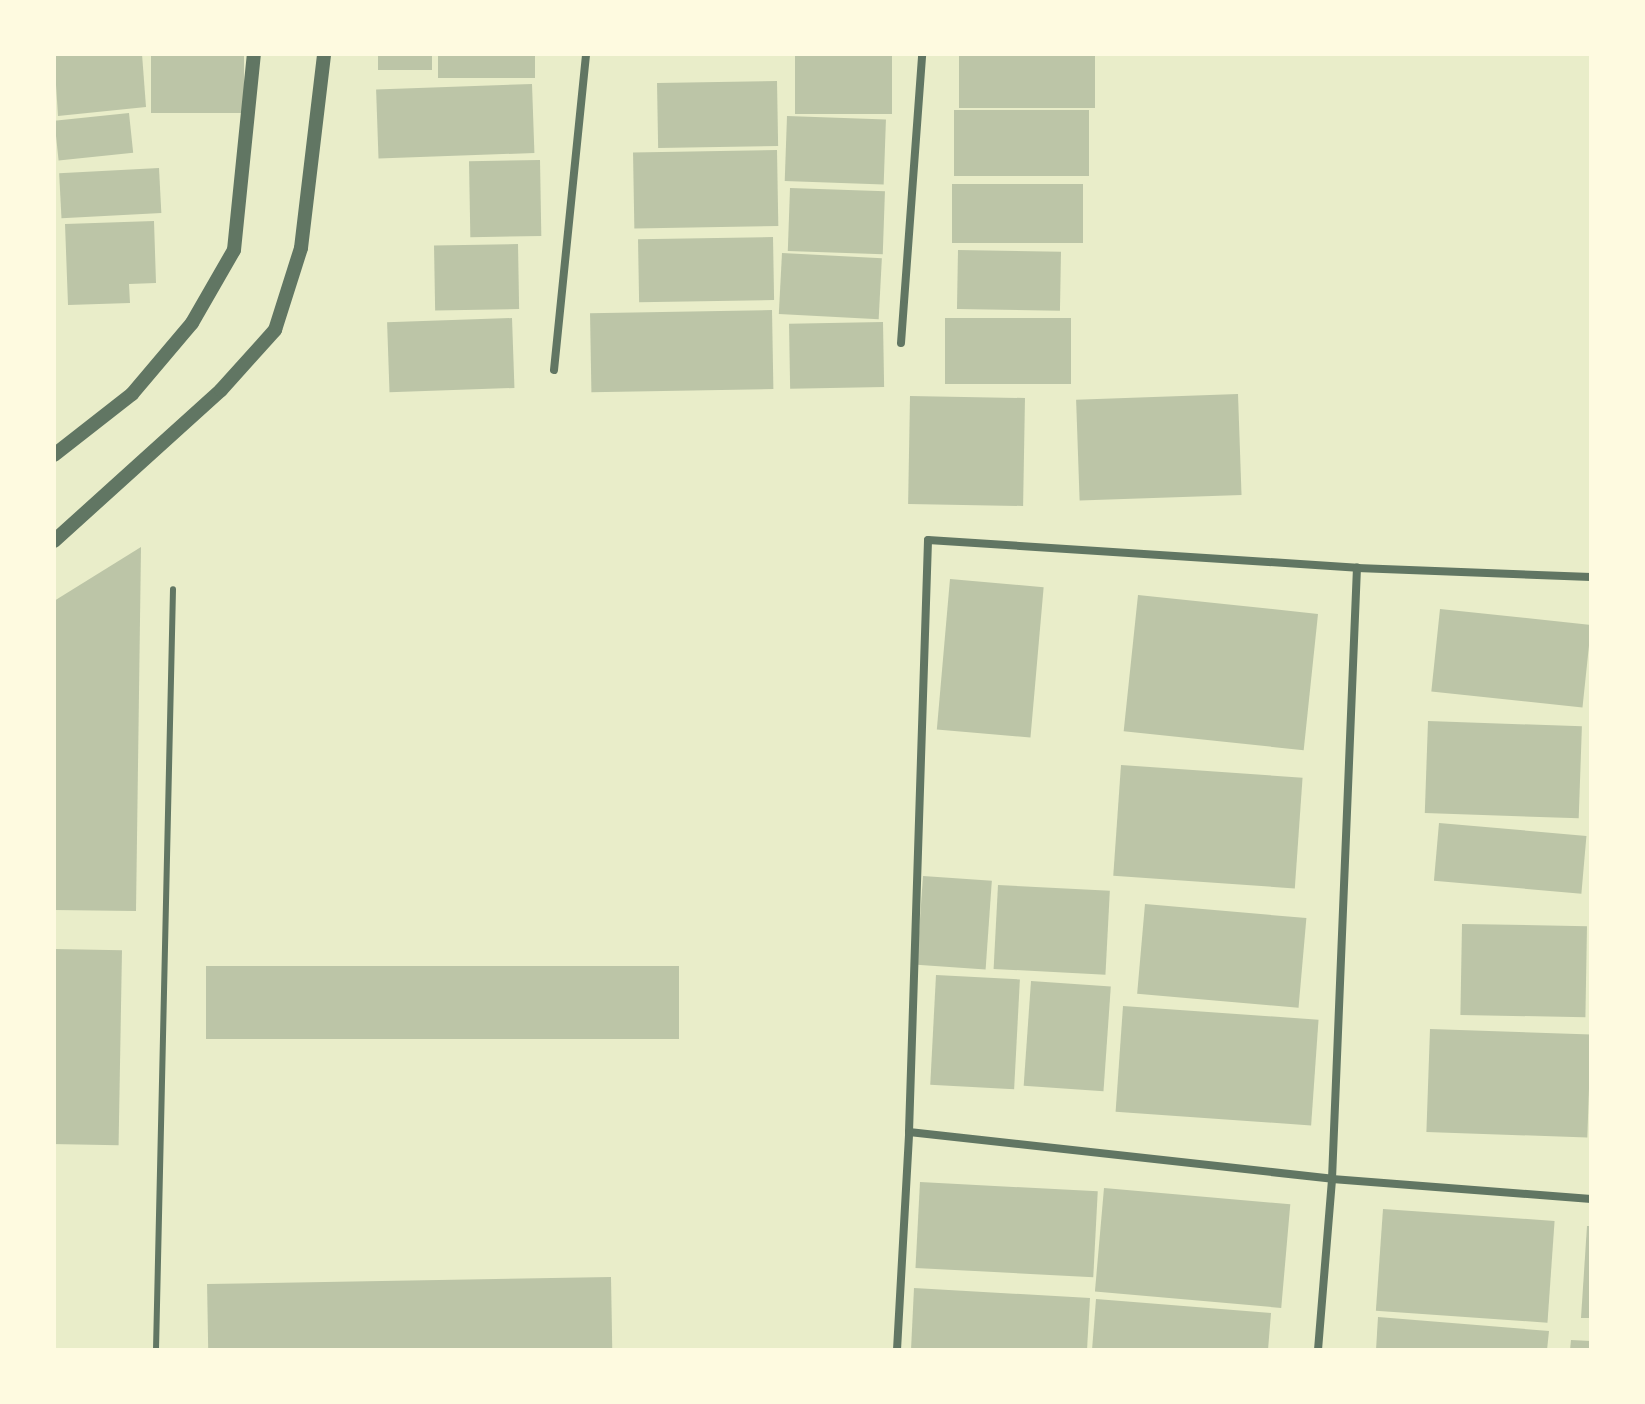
<!DOCTYPE html>
<html>
<head>
<meta charset="utf-8">
<style>
  body { margin:0 }
  #map { position:relative; width:1645px; height:1404px; overflow:hidden; background:#e9edc9; font-family:Rubik,sans-serif }
  div>[style] { position:absolute }
  [style*='--x'] { left:calc(var(--x)*1px); top:calc(var(--y)*1px); width:calc(var(--w)*1px); rotate:calc(var(--a)*1deg) }
  .building>* { inset:0; background:#bcc5a7; transform-origin:0 0 }
  .service>* { height:6px; margin:-3px; padding:0 3px; transform-origin:3px; border-radius:3px; background:#617663 }
  .minor>* { height:8px; margin:-4px; padding:0 4px; transform-origin:4px; border-radius:4px; background:#617663 }
  .tertiary>* { height:14px; margin:-7px; padding:0 7px; transform-origin:7px; border-radius:7px; background:#617663 }
  span { translate:-50% -50%; white-space:nowrap; text-align:center; line-height:1.15; -webkit-text-stroke:8px #fefae0; paint-order:stroke }
  .frame { position:absolute; inset:0; border:56px solid #fefae0; pointer-events:none }
</style>
</head>
<body>
<div id="map">
  <div class="building">
    <div style="clip-path:polygon(54px 54px,142px 54px,146px 107px,58px 116px)"></div>
    <div style="left:151px;top:54px;width:93px;height:59px"></div>
    <div style="left:378px;top:54px;width:54px;height:16px"></div>
    <div style="left:438px;top:54px;width:97px;height:24px"></div>
    <div style="left:795px;top:54px;width:97px;height:60px"></div>
    <div style="left:959px;top:54px;width:136px;height:54px"></div>
    <div style="left:777px;top:81px;width:65px;height:120px;rotate:89deg"></div>
    <div style="left:532px;top:84px;width:69px;height:156px;rotate:88deg"></div>
    <div style="left:954px;top:110px;width:135px;height:66px"></div>
    <div style="left:129px;top:113px;width:40px;height:75px;rotate:84deg"></div>
    <div style="left:787px;top:116px;width:99px;height:65px;rotate:2deg"></div>
    <div style="left:777px;top:150px;width:76px;height:144px;rotate:89deg"></div>
    <div style="left:540px;top:160px;width:76px;height:71px;rotate:89deg"></div>
    <div style="left:159px;top:168px;width:45px;height:100px;rotate:87deg"></div>
    <div style="left:952px;top:184px;width:131px;height:59px"></div>
    <div style="left:790px;top:188px;width:95px;height:63px;rotate:2deg"></div>
    <div style="clip-path:polygon(154px 221px,156px 283px,129px 284px,130px 303px,68px 305px,65px 224px)"></div>
    <div style="left:773px;top:237px;width:63px;height:135px;rotate:89deg"></div>
    <div style="left:518px;top:244px;width:65px;height:84px;rotate:89deg"></div>
    <div style="left:958px;top:250px;width:103px;height:59px;rotate:1deg"></div>
    <div style="left:782px;top:253px;width:100px;height:61px;rotate:3deg"></div>
    <div style="left:772px;top:310px;width:79px;height:182px;rotate:89deg"></div>
    <div style="left:512px;top:318px;width:70px;height:125px;rotate:88deg"></div>
    <div style="left:945px;top:318px;width:126px;height:66px"></div>
    <div style="left:883px;top:322px;width:65px;height:94px;rotate:89deg"></div>
    <div style="left:1238px;top:394px;width:101px;height:162px;rotate:88deg"></div>
    <div style="left:910px;top:396px;width:115px;height:108px;rotate:1deg"></div>
    <div style="clip-path:polygon(141px 547px,136px 911px,54px 910px,54px 601px)"></div>
    <div style="left:950px;top:579px;width:94px;height:151px;rotate:5deg"></div>
    <div style="left:1138px;top:595px;width:181px;height:137px;rotate:6deg"></div>
    <div style="left:1440px;top:609px;width:152px;height:83px;rotate:6deg"></div>
    <div style="left:1428px;top:721px;width:154px;height:92px;rotate:2deg"></div>
    <div style="left:1121px;top:765px;width:182px;height:111px;rotate:4deg"></div>
    <div style="left:1439px;top:823px;width:148px;height:58px;rotate:5deg"></div>
    <div style="left:923px;top:876px;width:69px;height:89px;rotate:4deg"></div>
    <div style="left:998px;top:885px;width:112px;height:84px;rotate:3deg"></div>
    <div style="left:1145px;top:904px;width:162px;height:90px;rotate:5deg"></div>
    <div style="left:1462px;top:924px;width:125px;height:91px;rotate:1deg"></div>
    <div style="left:54px;top:949px;width:68px;height:195px;rotate:1deg"></div>
    <div style="left:206px;top:966px;width:473px;height:73px"></div>
    <div style="left:936px;top:975px;width:84px;height:110px;rotate:3deg"></div>
    <div style="left:1031px;top:981px;width:80px;height:105px;rotate:4deg"></div>
    <div style="left:1123px;top:1006px;width:196px;height:106px;rotate:4deg"></div>
    <div style="left:1430px;top:1029px;width:161px;height:103px;rotate:2deg"></div>
    <div style="left:920px;top:1182px;width:178px;height:86px;rotate:3deg"></div>
    <div style="left:1104px;top:1188px;width:187px;height:104px;rotate:5deg"></div>
    <div style="left:1383px;top:1209px;width:172px;height:102px;rotate:4deg"></div>
    <div style="clip-path:polygon(1587px 1226px,1591px 1226px,1591px 1318px,1581px 1318px)"></div>
    <div style="left:611px;top:1277px;width:73px;height:404px;rotate:89deg"></div>
    <div style="clip-path:polygon(914px 1288px,1090px 1298px,1087px 1350px,911px 1350px)"></div>
    <div style="clip-path:polygon(1096px 1299px,1271px 1313px,1268px 1350px,1092px 1350px)"></div>
    <div style="clip-path:polygon(1378px 1317px,1549px 1331px,1547px 1350px,1376px 1350px)"></div>
    <div style="clip-path:polygon(1571px 1340px,1591px 1341px,1591px 1350px,1570px 1350px)"></div>
  </div>
  <div class="service">
    <div style="--x:156;--y:1350;--w:761;--a:-88.72"></div>
  </div>
  <div class="minor">
    <div style="--x:901;--y:343;--w:290;--a:-85.8"></div>
    <div style="--x:554;--y:370;--w:318;--a:-84.2"></div>
    <div style="--x:909;--y:1132;--w:426;--a:6.3"></div>
    <div style="--x:1332;--y:1179;--w:260;--a:4.4"></div>
    <div style="--x:897;--y:1350;--w:218;--a:-86.8"></div>
    <div style="--x:909;--y:1132;--w:592;--a:-88.16"></div>
    <div style="--x:928;--y:540;--w:430;--a:3.7"></div>
    <div style="--x:1357;--y:568;--w:234;--a:2.2"></div>
    <div style="--x:1318;--y:1350;--w:172;--a:-85.3"></div>
    <div style="--x:1332;--y:1179;--w:612;--a:-87.66"></div>
  </div>
  <div class="tertiary">
    <div style="--x:54;--y:455;--w:99;--a:-38"></div>
    <div style="--x:132;--y:394;--w:93;--a:-49.8"></div>
    <div style="--x:192;--y:323;--w:84;--a:-60.1"></div>
    <div style="--x:234;--y:250;--w:197;--a:-84.2"></div>
    <div style="--x:54;--y:541;--w:225;--a:-42.1"></div>
    <div style="--x:221;--y:390;--w:81;--a:-48"></div>
    <div style="--x:275;--y:330;--w:86;--a:-72.4"></div>
    <div style="--x:301;--y:248;--w:195;--a:-83.2"></div>
  </div>
  <div class="frame"></div>
</div>
</body>
</html>
